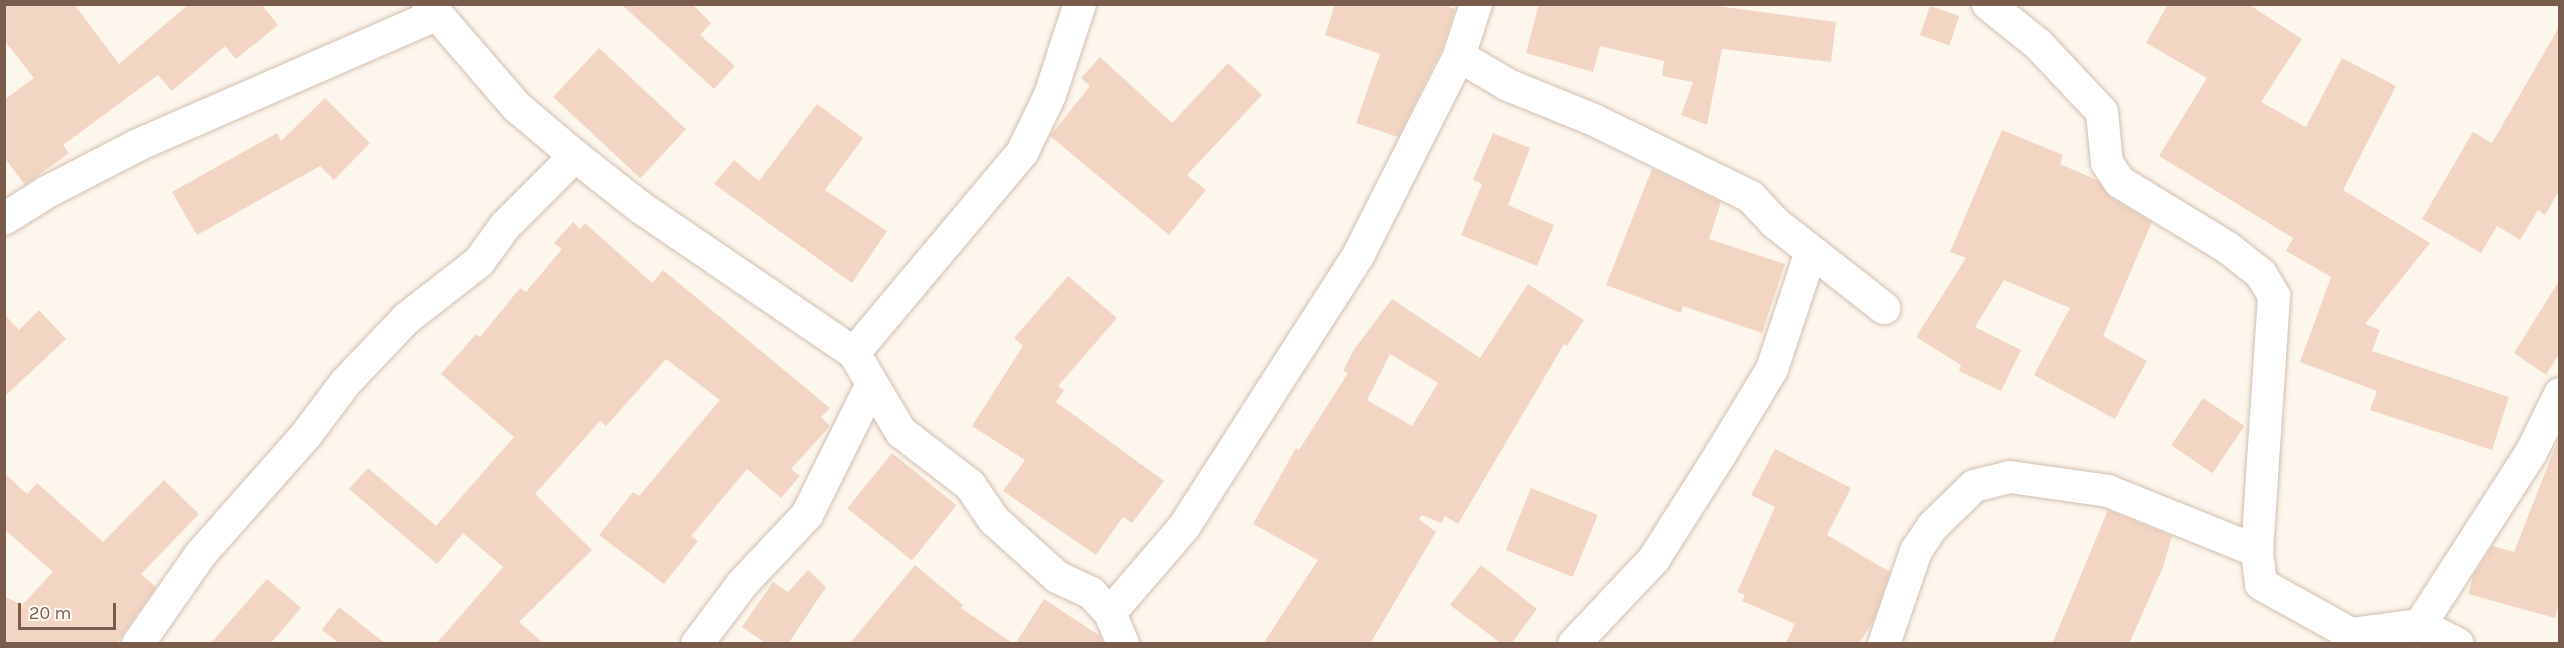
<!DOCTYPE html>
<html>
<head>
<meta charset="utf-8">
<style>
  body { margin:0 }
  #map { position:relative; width:2564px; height:648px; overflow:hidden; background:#fdf6ec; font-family:Karla,sans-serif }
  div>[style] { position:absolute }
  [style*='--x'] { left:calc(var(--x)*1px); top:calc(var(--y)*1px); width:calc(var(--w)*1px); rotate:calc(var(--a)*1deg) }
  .building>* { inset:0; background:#f3d5c3; transform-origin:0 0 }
  .roads { filter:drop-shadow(0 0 2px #d1beb0) drop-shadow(0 0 2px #d1beb0) }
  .street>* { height:32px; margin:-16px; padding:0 16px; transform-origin:16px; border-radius:16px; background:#fff }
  span { translate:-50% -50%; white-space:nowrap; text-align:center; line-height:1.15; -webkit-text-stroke:6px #fffaf3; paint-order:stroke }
  .frame { position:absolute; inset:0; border:6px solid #7a5c4d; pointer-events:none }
  .scale { position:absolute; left:18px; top:603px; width:98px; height:27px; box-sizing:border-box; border:3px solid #7a5c4d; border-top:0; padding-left:8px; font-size:18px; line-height:21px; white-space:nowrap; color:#7a5c4d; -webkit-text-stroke:4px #fffaf3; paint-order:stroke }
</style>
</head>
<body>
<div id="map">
  <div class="building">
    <div style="clip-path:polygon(4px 4px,74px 4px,119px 64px,189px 4px,261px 4px,278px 25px,236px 59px,225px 46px,172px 91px,158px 75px,63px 145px,69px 153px,25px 185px,4px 157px,4px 100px,34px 78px,4px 40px)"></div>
    <div style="clip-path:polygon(621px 4px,692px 4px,711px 23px,700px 35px,735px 66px,714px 89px)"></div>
    <div style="clip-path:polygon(1335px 4px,1443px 4px,1455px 9px,1442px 49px,1398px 137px,1356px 123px,1380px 54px,1325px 35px)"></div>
    <div style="clip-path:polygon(1539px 4px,1702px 4px,1836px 22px,1831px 62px,1722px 49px,1707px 125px,1681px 115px,1693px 82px,1662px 76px,1664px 61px,1600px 46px,1593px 72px,1526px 53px)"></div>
    <div style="clip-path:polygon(2168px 4px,2248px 4px,2302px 39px,2261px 102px,2306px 127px,2342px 58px,2396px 86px,2343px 190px,2430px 243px,2365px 324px,2380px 330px,2372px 351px,2509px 397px,2492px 450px,2370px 410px,2377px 391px,2300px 362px,2331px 277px,2286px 251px,2293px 238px,2159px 156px,2207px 78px,2146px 43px)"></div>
    <div style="left:1930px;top:6px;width:31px;height:31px;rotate:19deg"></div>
    <div style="clip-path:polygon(2559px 27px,2559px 191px,2545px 215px,2538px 210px,2520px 240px,2497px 226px,2481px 253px,2422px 219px,2473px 132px,2492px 143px)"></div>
    <div style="left:599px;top:48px;width:119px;height:67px;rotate:43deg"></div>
    <div style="clip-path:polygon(1100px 57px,1172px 123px,1228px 63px,1262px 95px,1187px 175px,1206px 190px,1169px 235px,1050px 136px,1090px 86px,1081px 78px)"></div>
    <div style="clip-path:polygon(325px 98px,370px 143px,334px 180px,320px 166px,197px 235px,172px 192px,277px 133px,281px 141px)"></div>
    <div style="clip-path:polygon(817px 104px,863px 138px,825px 190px,887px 231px,852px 283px,714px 184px,734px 160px,759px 181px)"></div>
    <div style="clip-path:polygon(2002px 130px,2063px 155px,2060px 164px,2097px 180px,2110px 197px,2152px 222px,2103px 336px,2147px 361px,2115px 419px,2034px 375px,2070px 308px,2004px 280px,1975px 327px,2021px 350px,2001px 391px,1959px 371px,1961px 365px,1916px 337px,1966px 258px,1950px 252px)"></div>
    <div style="clip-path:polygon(1493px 133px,1530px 148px,1508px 205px,1554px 225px,1537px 266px,1461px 235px,1482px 184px,1473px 180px)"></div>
    <div style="clip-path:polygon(1652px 169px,1721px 202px,1709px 239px,1785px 264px,1762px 333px,1683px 306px,1681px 313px,1606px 285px)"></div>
    <div style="clip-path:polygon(573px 222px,580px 229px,585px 223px,652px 283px,663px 270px,830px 408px,821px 417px,830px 426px,791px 469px,800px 476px,781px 498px,747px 469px,691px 536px,698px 541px,664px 584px,599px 535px,633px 492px,639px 496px,720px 400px,666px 359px,606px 426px,600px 421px,535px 494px,592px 550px,519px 622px,544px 644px,436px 644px,503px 567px,463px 533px,437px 564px,349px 489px,368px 468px,436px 526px,514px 437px,441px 374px,476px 334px,480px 337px,520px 288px,526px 292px,562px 249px,554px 243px)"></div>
    <div style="clip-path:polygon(1068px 276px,1117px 318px,1058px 386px,1064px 390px,1056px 402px,1164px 481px,1132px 523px,1123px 517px,1096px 555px,1003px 491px,1025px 460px,972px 426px,1023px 346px,1014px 338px)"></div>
    <div style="clip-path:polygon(2559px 281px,2559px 354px,2546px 375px,2514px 353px)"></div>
    <div style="clip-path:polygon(evenodd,1528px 284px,1584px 320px,1567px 346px,1564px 344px,1458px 524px,1445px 516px,1441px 523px,1422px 515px,1419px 519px,1436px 532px,1370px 644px,1263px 644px,1318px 560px,1253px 524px,1296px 448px,1299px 450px,1348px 373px,1343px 371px,1353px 351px,1392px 299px,1480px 358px,1528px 284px,1390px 354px,1438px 383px,1412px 426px,1367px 400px,1390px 354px)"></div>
    <div style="clip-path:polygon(39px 310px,66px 339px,4px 397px,4px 314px,19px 330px)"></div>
    <div style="left:2203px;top:398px;width:50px;height:57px;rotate:34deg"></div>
    <div style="clip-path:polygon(2558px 440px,2559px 603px,2555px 618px,2468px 594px,2473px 576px,2492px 546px,2514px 552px)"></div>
    <div style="clip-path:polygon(1775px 449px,1851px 488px,1827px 535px,1890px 572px,1874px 619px,1859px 644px,1785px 644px,1795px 624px,1742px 601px,1745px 595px,1737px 592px,1775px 507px,1751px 495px)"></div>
    <div style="left:892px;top:453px;width:83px;height:71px;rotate:39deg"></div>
    <div style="clip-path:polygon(4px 473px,27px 494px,37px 483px,103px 542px,164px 480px,199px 514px,141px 574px,156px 587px,116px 644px,4px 644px,4px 596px,22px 605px,53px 572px,4px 529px)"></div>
    <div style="left:1531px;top:488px;width:72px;height:67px;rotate:22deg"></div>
    <div style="clip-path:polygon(2108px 510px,2172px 536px,2163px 567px,2129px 644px,2052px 644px)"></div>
    <div style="clip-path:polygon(915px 565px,963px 605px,961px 608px,1014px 644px,849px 644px)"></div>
    <div style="clip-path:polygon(1481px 565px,1537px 609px,1511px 644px,1502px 644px,1450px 605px)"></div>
    <div style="clip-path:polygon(808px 570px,826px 587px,788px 644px,767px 644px,742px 627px,773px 582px,788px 592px)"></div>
    <div style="clip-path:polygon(267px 579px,301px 608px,270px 644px,210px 644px)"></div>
    <div style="clip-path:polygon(1044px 599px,1100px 636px,1103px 644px,1015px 644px)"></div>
    <div style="clip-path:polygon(339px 607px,386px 644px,340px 644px,322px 630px)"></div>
  </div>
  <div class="roads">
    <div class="street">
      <div style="--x:428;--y:4;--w:136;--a:49.2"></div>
      <div style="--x:517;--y:107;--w:76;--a:40.2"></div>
      <div style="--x:575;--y:156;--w:83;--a:38.1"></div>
      <div style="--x:640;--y:207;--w:259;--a:34.3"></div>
      <div style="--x:854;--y:353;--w:92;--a:59.3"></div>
      <div style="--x:901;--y:432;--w:87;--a:37.5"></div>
      <div style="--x:970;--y:485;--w:42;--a:55.6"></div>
      <div style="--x:994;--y:520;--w:85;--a:42.1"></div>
      <div style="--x:1057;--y:577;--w:38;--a:25"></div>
      <div style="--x:1091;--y:593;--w:28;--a:46"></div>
      <div style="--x:1110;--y:613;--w:34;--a:67"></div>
      <div style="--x:1988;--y:4;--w:64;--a:38.7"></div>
      <div style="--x:2038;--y:44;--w:93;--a:46.7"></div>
      <div style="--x:2102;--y:112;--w:51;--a:84.4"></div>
      <div style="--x:2107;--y:163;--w:23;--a:56"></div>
      <div style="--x:2120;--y:182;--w:127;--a:31.4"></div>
      <div style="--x:2228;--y:248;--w:42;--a:38.2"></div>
      <div style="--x:2261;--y:274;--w:26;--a:59"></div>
      <div style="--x:2274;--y:296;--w:256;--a:93.8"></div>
      <div style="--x:1459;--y:56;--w:57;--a:30.6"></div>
      <div style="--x:1508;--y:85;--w:93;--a:22.1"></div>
      <div style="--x:1594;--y:120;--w:175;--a:26.1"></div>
      <div style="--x:1751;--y:197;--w:34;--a:47"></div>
      <div style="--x:1774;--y:222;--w:140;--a:38"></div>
      <div style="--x:4;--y:219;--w:51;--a:-32.1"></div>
      <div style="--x:47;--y:192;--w:102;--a:-27.3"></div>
      <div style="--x:138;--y:145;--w:324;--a:-23.6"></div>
      <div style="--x:854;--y:353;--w:261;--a:-50"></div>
      <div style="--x:1022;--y:153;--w:64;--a:-64.2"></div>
      <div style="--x:1050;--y:95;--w:96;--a:-71.8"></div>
      <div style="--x:1110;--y:613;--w:113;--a:-49.3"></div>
      <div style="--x:1184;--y:527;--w:324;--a:-57.3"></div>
      <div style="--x:1359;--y:254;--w:222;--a:-63.2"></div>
      <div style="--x:1459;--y:56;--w:55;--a:-71.9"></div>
      <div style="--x:2420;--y:625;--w:205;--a:-57.2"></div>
      <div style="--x:2531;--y:453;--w:66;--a:-63.8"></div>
      <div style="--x:138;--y:644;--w:108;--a:-55.1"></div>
      <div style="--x:200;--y:555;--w:160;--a:-48.5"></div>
      <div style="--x:306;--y:435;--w:66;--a:-53"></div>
      <div style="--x:346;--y:382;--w:88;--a:-46.4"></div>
      <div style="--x:407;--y:318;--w:91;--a:-37.9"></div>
      <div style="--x:479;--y:262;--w:44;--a:-54.2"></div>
      <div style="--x:505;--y:226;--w:99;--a:-45"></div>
      <div style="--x:697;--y:644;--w:75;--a:-53.1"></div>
      <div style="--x:742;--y:584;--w:95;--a:-46.7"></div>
      <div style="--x:807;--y:515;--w:146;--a:-63.6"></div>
      <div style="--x:1574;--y:644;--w:117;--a:-46.7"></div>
      <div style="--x:1654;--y:559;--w:123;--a:-57.6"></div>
      <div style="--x:1720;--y:455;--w:100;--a:-58.8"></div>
      <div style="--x:1772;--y:369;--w:123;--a:-71.6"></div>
      <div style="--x:1884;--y:644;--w:98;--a:-71"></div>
      <div style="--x:1916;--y:551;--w:30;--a:-56"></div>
      <div style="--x:1933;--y:526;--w:57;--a:-44.3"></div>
      <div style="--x:1974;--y:486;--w:37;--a:-14"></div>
      <div style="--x:2010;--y:477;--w:99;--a:8.1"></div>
      <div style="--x:2108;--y:491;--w:161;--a:21.9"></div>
      <div style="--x:2257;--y:551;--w:33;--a:83"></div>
      <div style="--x:2261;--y:584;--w:103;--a:29.1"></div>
      <div style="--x:2351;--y:634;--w:70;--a:-7.4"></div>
      <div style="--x:2420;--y:625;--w:42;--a:26.6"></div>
    </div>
  </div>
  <div class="frame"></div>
  <div class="scale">20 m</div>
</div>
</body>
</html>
